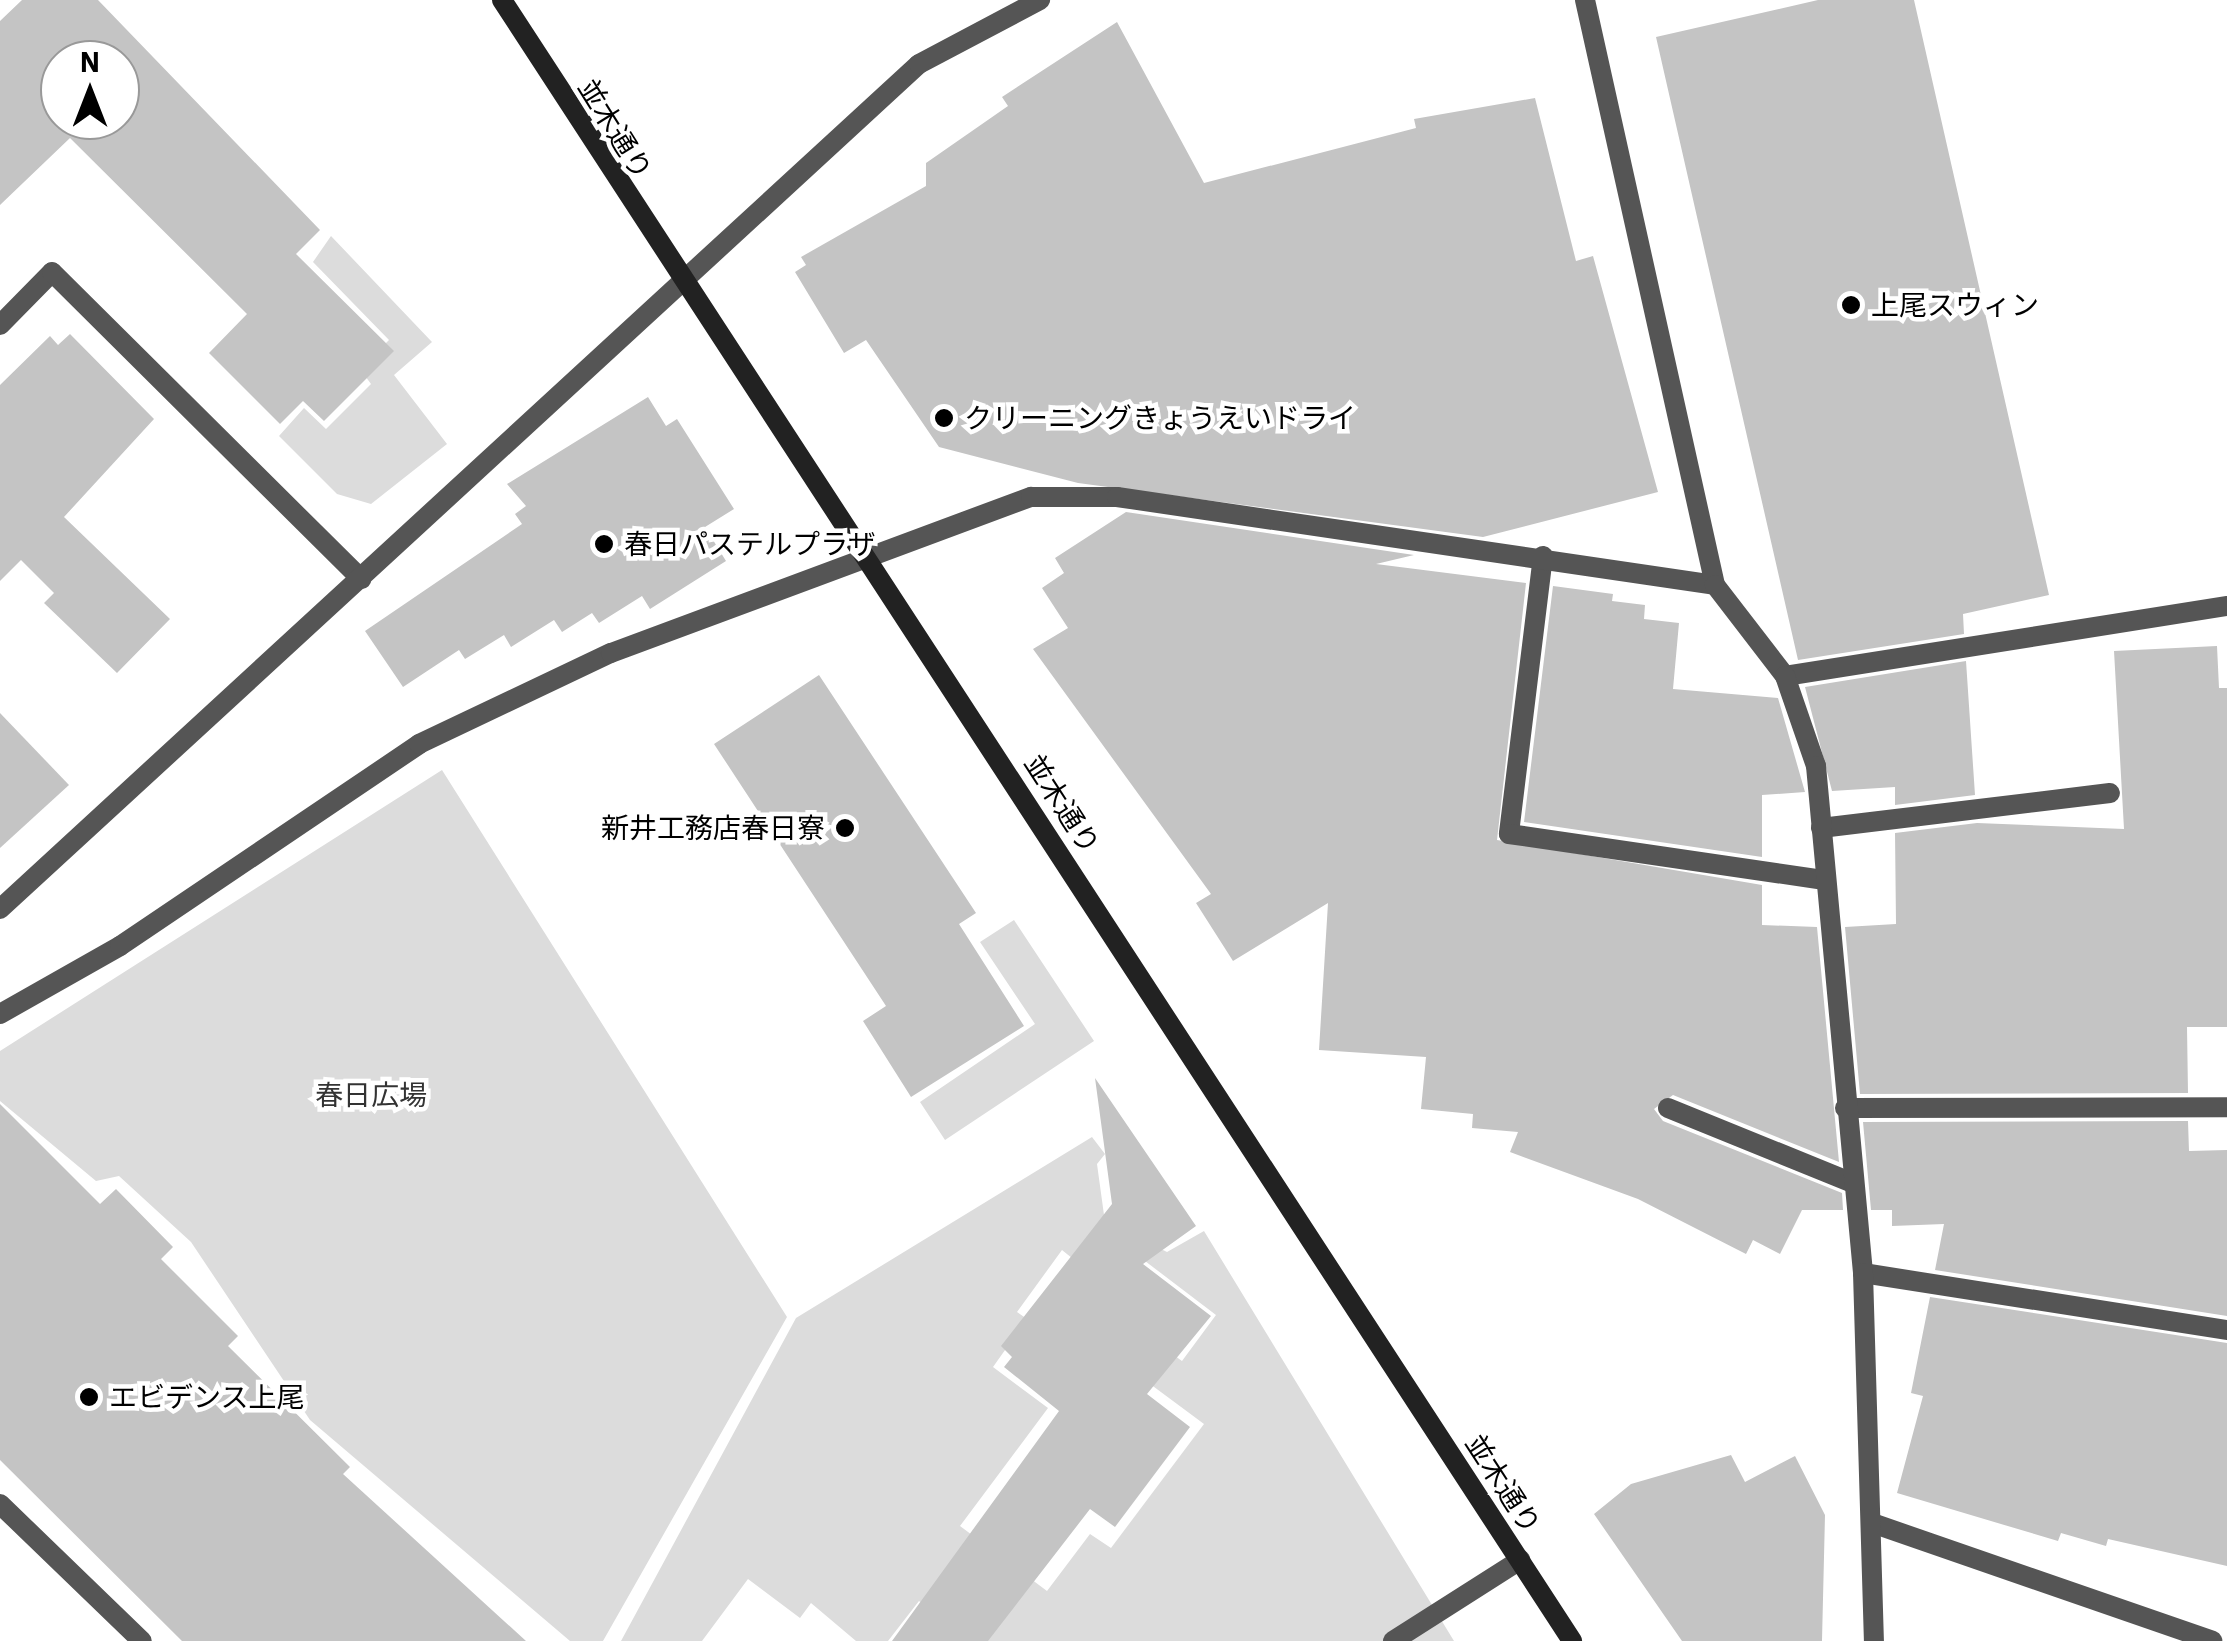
<!DOCTYPE html>
<html>
<head>
<meta charset="utf-8">
<style>
  body { margin:0 }
  #map { position:relative; width:2227px; height:1641px; overflow:hidden; background:#fff; font-family:"IBM Plex Sans","Noto Sans JP",sans-serif }
  div>[style] { position:absolute }
  [style*='--x'] { left:calc(var(--x)*1px); top:calc(var(--y)*1px); width:calc(var(--w)*1px); rotate:calc(var(--a)*1deg) }
  .green>* { inset:0; background:#dcdcdc }
  .building>* { inset:0; background:#c4c4c4 }
  .lane>* { height:20px; margin:-10px; padding:0 10px; transform-origin:10px; border-radius:10px; background:#555 }
  .street>* { height:20px; margin:-10px; padding:0 10px; transform-origin:10px; border-radius:10px; background:#555 }
  .secondary>* { height:20px; margin:-10px; padding:0 10px; transform-origin:10px; border-radius:10px; background:#222 }
  .dots>* { width:28px; height:28px; translate:-50% -50%; box-sizing:border-box; border:5px solid #fff; border-radius:50% }
  span { translate:-50% -50%; white-space:nowrap; text-align:center; line-height:1.15; -webkit-text-stroke:9px #fff; paint-order:stroke }
  .street-label { font-size:28px; color:#000 }
  .poi-label { font-size:28px; color:#000 }
  .left { translate:0 -50%; text-align:left }
  .right { translate:-100% -50%; text-align:right }
  .park-label { font-size:28px; color:#333 }
  .north { position:absolute; left:40px; top:40px; width:100px; height:100px; box-sizing:border-box; background:#fff; border:2px solid #999; border-radius:50%; rotate:0deg; font-size:28px; font-weight:700; line-height:40px; text-align:center; color:#000 }
  .north::after { content:''; display:block; margin:auto; width:35px; height:45px; background:#000; clip-path:polygon(50% 0,100% 100%,50% 72%,0 100%) }
</style>
</head>
<body>
<div id="map">
  <div class="green">
    <div style="clip-path:polygon(331px 236px,432px 342px,394px 375px,447px 444px,371px 504px,337px 494px,279px 436px,304px 408px,326px 429px,371px 384px,360px 369px,389px 340px,313px 262px)"></div>
    <div style="clip-path:polygon(442px 770px,787px 1317px,603px 1641px,570px 1641px,310px 1420px,191px 1242px,119px 1176px,96px 1181px,0 1101px,0 1051px)"></div>
    <div style="clip-path:polygon(1014px 920px,1094px 1041px,945px 1140px,920px 1102px,1035px 1024px,980px 942px)"></div>
    <div style="clip-path:polygon(evenodd,1092px 1137px,1105px 1154px,1097px 1164px,1104px 1215px,1119px 1228px,1167px 1252px,1204px 1231px,1454px 1641px,971px 1641px,919px 1601px,888px 1641px,856px 1641px,811px 1603px,800px 1618px,748px 1579px,702px 1641px,621px 1641px,796px 1318px,1092px 1137px,1062px 1250px,1088px 1271px,1145px 1261px,1216px 1315px,1182px 1361px,1129px 1323px,1107px 1352px,1204px 1424px,1111px 1548px,1090px 1534px,1047px 1591px,960px 1526px,1048px 1408px,993px 1367px,1027px 1319px,1017px 1312px,1062px 1250px)"></div>
  </div>
  <div class="building">
    <div style="clip-path:polygon(evenodd,22px 0,98px 0,320px 230px,296px 254px,394px 351px,324px 421px,303px 401px,280px 424px,209px 353px,247px 314px,70px 138px,0 205px,0 21px,22px 0,60px 60px,120px 60px,120px 120px,60px 120px,60px 60px)"></div>
    <div style="clip-path:polygon(1818px 0,1914px 0,2049px 595px,1963px 614px,1964px 634px,1798px 660px,1656px 37px)"></div>
    <div style="clip-path:polygon(1117px 22px,1204px 183px,1416px 128px,1414px 119px,1535px 98px,1576px 261px,1593px 256px,1658px 492px,1483px 537px,1078px 483px,939px 447px,866px 340px,844px 353px,795px 272px,806px 265px,801px 257px,926px 186px,926px 163px,1008px 106px,1002px 97px)"></div>
    <div style="clip-path:polygon(70px 334px,154px 419px,64px 517px,170px 619px,117px 673px,44px 603px,54px 593px,21px 560px,0 581px,0 385px,50px 336px,58px 345px)"></div>
    <div style="clip-path:polygon(648px 397px,666px 426px,677px 419px,734px 509px,705px 527px,726px 561px,650px 609px,642px 596px,599px 623px,592px 613px,562px 632px,554px 620px,511px 647px,504px 635px,465px 659px,459px 650px,403px 687px,365px 631px,522px 524px,515px 514px,526px 506px,507px 484px)"></div>
    <div style="clip-path:polygon(1126px 512px,1414px 555px,1376px 564px,1526px 583px,1497px 840px,1762px 885px,1762px 925px,1817px 927px,1839px 1162px,1673px 1095px,1654px 1109px,1663px 1121px,1842px 1193px,1843px 1210px,1802px 1210px,1780px 1254px,1753px 1240px,1746px 1254px,1638px 1199px,1510px 1152px,1518px 1132px,1472px 1128px,1473px 1114px,1421px 1109px,1426px 1057px,1319px 1050px,1328px 903px,1233px 961px,1196px 903px,1211px 894px,1033px 649px,1068px 628px,1042px 588px,1064px 573px,1055px 558px)"></div>
    <div style="clip-path:polygon(1553px 586px,1613px 594px,1612px 601px,1645px 605px,1644px 619px,1679px 623px,1673px 689px,1778px 698px,1805px 792px,1762px 795px,1762px 857px,1524px 822px)"></div>
    <div style="clip-path:polygon(2217px 646px,2219px 688px,2227px 688px,2227px 1027px,2187px 1027px,2188px 1093px,1860px 1094px,1845px 927px,1896px 924px,1895px 833px,1977px 823px,2124px 829px,2114px 651px)"></div>
    <div style="clip-path:polygon(1966px 661px,1975px 795px,1895px 805px,1895px 787px,1832px 791px,1805px 687px)"></div>
    <div style="clip-path:polygon(819px 675px,976px 913px,959px 924px,1024px 1026px,911px 1097px,863px 1021px,886px 1006px,714px 744px)"></div>
    <div style="clip-path:polygon(0 713px,69px 785px,0 848px)"></div>
    <div style="clip-path:polygon(1095px 1078px,1196px 1226px,1143px 1264px,1211px 1316px,1147px 1394px,1190px 1427px,1115px 1527px,1090px 1509px,988px 1641px,892px 1641px,1059px 1411px,1004px 1367px,1012px 1357px,1001px 1346px,1112px 1204px)"></div>
    <div style="clip-path:polygon(0 1104px,100px 1204px,116px 1189px,173px 1247px,161px 1259px,238px 1336px,228px 1346px,350px 1467px,343px 1474px,526px 1641px,182px 1641px,0 1460px)"></div>
    <div style="clip-path:polygon(2188px 1121px,2189px 1151px,2227px 1150px,2227px 1316px,1935px 1270px,1944px 1224px,1892px 1226px,1892px 1210px,1871px 1210px,1863px 1122px)"></div>
    <div style="clip-path:polygon(1930px 1297px,2227px 1343px,2227px 1566px,2108px 1539px,2106px 1546px,2061px 1533px,2058px 1541px,1897px 1493px,1923px 1396px,1911px 1393px)"></div>
    <div style="clip-path:polygon(1731px 1455px,1745px 1482px,1795px 1456px,1825px 1515px,1822px 1641px,1682px 1641px,1594px 1514px,1631px 1484px)"></div>
  </div>
  <div class="lane">
    <div style="--x:1543;--y:556;--w:280;--a:97"></div>
    <div style="--x:1509;--y:834;--w:319;--a:8.3"></div>
    <div style="--x:1785;--y:676;--w:448;--a:-9"></div>
    <div style="--x:1821;--y:828;--w:291;--a:-6.9"></div>
    <div style="--x:0;--y:1014;--w:138;--a:-29.5"></div>
    <div style="--x:120;--y:946;--w:361;--a:-34"></div>
    <div style="--x:419;--y:744;--w:212;--a:-25.4"></div>
    <div style="--x:611;--y:653;--w:448;--a:-20.4"></div>
    <div style="--x:1031;--y:497;--w:86;--a:0"></div>
    <div style="--x:1117;--y:497;--w:604;--a:8.37"></div>
    <div style="--x:1668;--y:1108;--w:200;--a:22.1"></div>
    <div style="--x:1845;--y:1108;--w:382;--a:-0.1"></div>
    <div style="--x:1863;--y:1273;--w:368;--a:8.9"></div>
    <div style="--x:0;--y:1504;--w:197;--a:44"></div>
    <div style="--x:1875;--y:1524;--w:357;--a:19.1"></div>
    <div style="--x:1393;--y:1641;--w:151;--a:-32.5"></div>
  </div>
  <div class="street">
    <div style="--x:1585;--y:0;--w:599;--a:77.47"></div>
    <div style="--x:1715;--y:585;--w:115;--a:52.4"></div>
    <div style="--x:1785;--y:676;--w:95;--a:71"></div>
    <div style="--x:1816;--y:766;--w:509;--a:84.7"></div>
    <div style="--x:1863;--y:1273;--w:368;--a:88.3"></div>
    <div style="--x:0;--y:325;--w:74;--a:-45.5"></div>
    <div style="--x:52;--y:272;--w:436;--a:44.8"></div>
    <div style="--x:0;--y:909;--w:1248;--a:-42.6"></div>
    <div style="--x:919;--y:64;--w:137;--a:-27.9"></div>
  </div>
  <div class="secondary">
    <div style="--x:502;--y:0;--w:1959;--a:56.89"></div>
  </div>
  <div class="dots">
    <div style="left:1851px;top:305px;background:#000"></div>
    <div style="left:944px;top:418px;background:#000"></div>
    <div style="left:604px;top:544px;background:#000"></div>
    <div style="left:845px;top:828px;background:#000"></div>
    <div style="left:89px;top:1397px;background:#000"></div>
  </div>
  <div class="street-label">
    <span style="left:615px;top:129px;rotate:58deg">並木通り</span>
    <span style="left:1062px;top:804px;rotate:57deg">並木通り</span>
    <span style="left:1503px;top:1484px;rotate:57deg">並木通り</span>
  </div>
  <div class="poi-label">
    <span class="left" style="left:1871px;top:305px">上尾スウィン</span>
    <span class="left" style="left:964px;top:418px">クリーニングきょうえいドライ</span>
    <span class="left" style="left:624px;top:544px">春日パステルプラザ</span>
    <span class="right" style="left:825px;top:828px">新井工務店春日寮</span>
    <span class="left" style="left:109px;top:1397px">エビデンス上尾</span>
  </div>
  <div class="park-label">
    <span style="left:371px;top:1095px">春日広場</span>
  </div>
  <div class="north">N</div>
</div>
</body>
</html>
